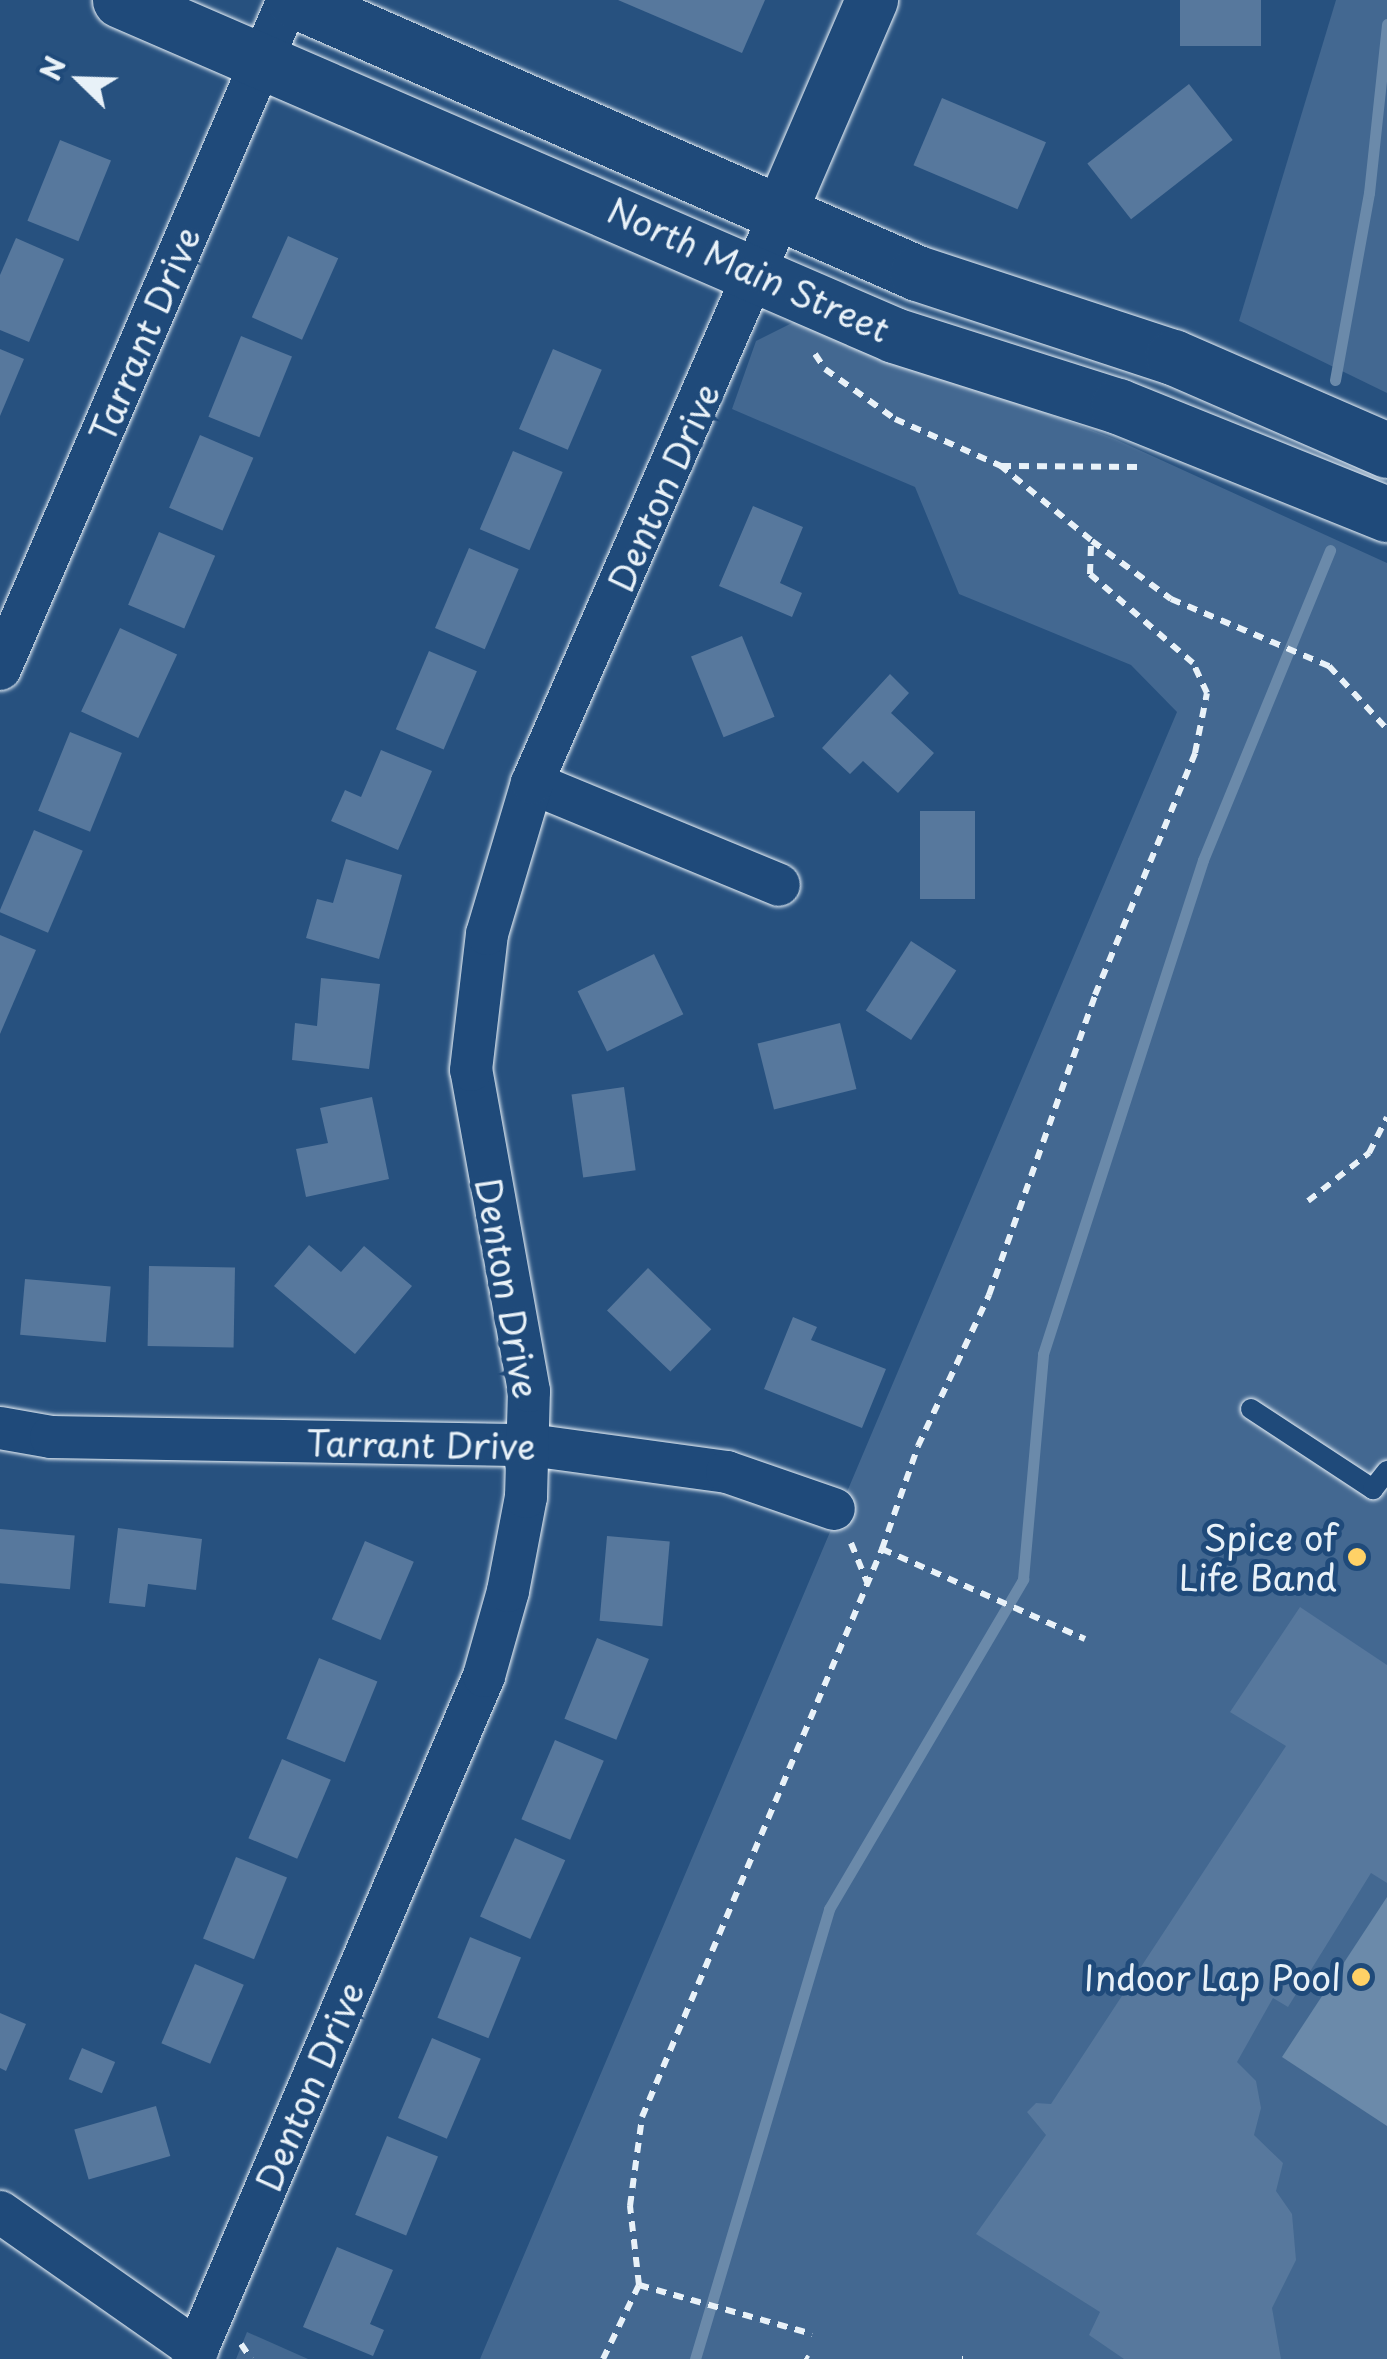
<!DOCTYPE html>
<html>
<head>
<meta charset="utf-8">
<style>
  body { margin:0 }
  #map { position:relative; width:1387px; height:2359px; overflow:hidden; background:#27517f; font-family:"Playpen Sans",sans-serif }
  div>[style] { position:absolute }
  [style*='--x'] { left:calc(var(--x)*1px); top:calc(var(--y)*1px); width:calc(var(--w)*1px); rotate:calc(var(--a)*1deg) }
  .green>* { inset:0; background:#436891 }
  .water>* { inset:0; background:#6b8aaa }
  .stream>* { height:11px; margin:-5.5px; padding:0 5.5px; transform-origin:5.5px; border-radius:5.5px; background:#6b8aaa }
  .building>* { inset:0; background:#57789d; transform-origin:0 0 }
  .path>* { height:6px; margin-top:-3px; transform-origin:0; background:repeating-linear-gradient(90deg,#e8f1f8 0 10px,transparent 0 18px) }
  .roads { filter:drop-shadow(0 0 2px #e8f1f8) drop-shadow(0 0 2px #e8f1f8) }
  .service>* { height:20px; margin:-10px; padding:0 10px; transform-origin:10px; border-radius:10px; background:#1f4a7a }
  .minor>* { height:42px; margin:-21px; padding:0 21px; transform-origin:21px; border-radius:21px; background:#1f4a7a }
  .tertiary>* { height:52px; margin:-26px; padding:0 26px; transform-origin:26px; border-radius:26px; background:#1f4a7a }
  .secondary>* { height:55px; margin:-27.5px; padding:0 27.5px; transform-origin:27.5px; border-radius:27.5px; background:#1f4a7a }
  .dots>* { width:28px; height:28px; translate:-50% -50%; box-sizing:border-box; border:5px solid #1f4a7a; border-radius:50% }
  span { translate:-50% -50%; white-space:nowrap; text-align:center; line-height:1.15; -webkit-text-stroke:10px #1f4a7a; paint-order:stroke }
  .street-label { font-size:35px; color:#e8f1f8 }
  .poi-label { font-size:35px; color:#e8f1f8 }
  .right { translate:-100% -50%; text-align:right }
  .north { position:absolute; left:30px; top:30px; width:100px; height:100px; -webkit-text-stroke:8px #1f4a7a; paint-order:stroke; rotate:293deg; font-size:28px; font-weight:700; line-height:40px; text-align:center; color:#e8f1f8 }
  .north::after { content:''; display:block; margin:auto; width:35px; height:45px; background:#e8f1f8; clip-path:polygon(50% 0,100% 100%,50% 72%,0 100%) }
</style>
</head>
<body>
<div id="map">
  <div class="green">
    <div style="clip-path:polygon(1336px 0,1387px 0,1387px 393px,1239px 321px)"></div>
    <div style="clip-path:polygon(798px 320px,1115px 439px,1387px 563px,1387px 2359px,480px 2359px,1177px 712px,1131px 665px,959px 594px,915px 487px,732px 409px,756px 341px)"></div>
    <div style="clip-path:polygon(247px 2332px,308px 2359px,236px 2359px)"></div>
  </div>
  <div class="water">
    <div style="clip-path:polygon(1387px 1897px,1387px 2126px,1282px 2057px)"></div>
  </div>
  <div class="stream">
    <div style="--x:1335;--y:380;--w:190;--a:-79.7"></div>
    <div style="--x:1369;--y:193;--w:170;--a:-83.9"></div>
    <div style="--x:695;--y:2359;--w:470;--a:-73.4"></div>
    <div style="--x:829;--y:1909;--w:383;--a:-59.5"></div>
    <div style="--x:1023;--y:1579;--w:226;--a:-84.9"></div>
    <div style="--x:1043;--y:1354;--w:519;--a:-72.05"></div>
    <div style="--x:1203;--y:860;--w:335;--a:-67.7"></div>
  </div>
  <div class="building">
    <div style="clip-path:polygon(618px 0,765px 0,742px 53px)"></div>
    <div style="left:1180px;top:0;width:81px;height:46px"></div>
    <div style="left:1189px;top:84px;width:71px;height:129px;rotate:52deg"></div>
    <div style="left:942px;top:98px;width:113px;height:73px;rotate:23deg"></div>
    <div style="left:60px;top:140px;width:55px;height:87px;rotate:22deg"></div>
    <div style="left:288px;top:236px;width:55px;height:89px;rotate:24deg"></div>
    <div style="clip-path:polygon(16px 238px,64px 259px,29px 342px,0 330px,0 275px)"></div>
    <div style="left:241px;top:336px;width:55px;height:87px;rotate:22deg"></div>
    <div style="clip-path:polygon(0 349px,24px 359px,0 416px)"></div>
    <div style="left:553px;top:349px;width:53px;height:87px;rotate:23deg"></div>
    <div style="left:200px;top:435px;width:58px;height:79px;rotate:23deg"></div>
    <div style="left:513px;top:451px;width:54px;height:85px;rotate:23deg"></div>
    <div style="clip-path:polygon(753px 506px,803px 527px,780px 583px,802px 593px,792px 617px,719px 586px)"></div>
    <div style="left:159px;top:532px;width:61px;height:79px;rotate:23deg"></div>
    <div style="left:469px;top:548px;width:54px;height:87px;rotate:23deg"></div>
    <div style="left:120px;top:628px;width:63px;height:92px;rotate:25deg"></div>
    <div style="left:742px;top:636px;width:87px;height:55px;rotate:68deg"></div>
    <div style="left:429px;top:651px;width:52px;height:85px;rotate:23deg"></div>
    <div style="clip-path:polygon(890px 674px,909px 693px,891px 713px,934px 753px,898px 793px,863px 761px,850px 774px,822px 748px)"></div>
    <div style="left:70px;top:732px;width:56px;height:85px;rotate:22deg"></div>
    <div style="clip-path:polygon(381px 750px,432px 771px,398px 850px,331px 821px,345px 790px,361px 797px)"></div>
    <div style="left:920px;top:811px;width:55px;height:88px"></div>
    <div style="left:34px;top:830px;width:53px;height:89px;rotate:23deg"></div>
    <div style="clip-path:polygon(346px 859px,402px 875px,379px 959px,306px 938px,317px 899px,333px 903px)"></div>
    <div style="clip-path:polygon(0 935px,36px 950px,0 1034px)"></div>
    <div style="left:911px;top:941px;width:54px;height:83px;rotate:33deg"></div>
    <div style="left:654px;top:954px;width:67px;height:85px;rotate:64deg"></div>
    <div style="clip-path:polygon(321px 978px,380px 984px,369px 1069px,292px 1060px,295px 1023px,317px 1026px)"></div>
    <div style="left:840px;top:1023px;width:68px;height:85px;rotate:76deg"></div>
    <div style="left:624px;top:1087px;width:84px;height:53px;rotate:82deg"></div>
    <div style="clip-path:polygon(372px 1097px,389px 1179px,306px 1197px,296px 1149px,328px 1143px,320px 1108px)"></div>
    <div style="clip-path:polygon(309px 1245px,341px 1272px,364px 1246px,412px 1286px,355px 1354px,274px 1286px)"></div>
    <div style="left:149px;top:1266px;width:86px;height:80px;rotate:1deg"></div>
    <div style="left:648px;top:1268px;width:88px;height:59px;rotate:44deg"></div>
    <div style="left:25px;top:1279px;width:86px;height:56px;rotate:5deg"></div>
    <div style="clip-path:polygon(793px 1317px,817px 1327px,811px 1340px,886px 1369px,862px 1428px,764px 1389px)"></div>
    <div style="clip-path:polygon(118px 1528px,202px 1539px,196px 1590px,148px 1584px,145px 1607px,109px 1603px)"></div>
    <div style="left:0;top:1529px;width:75px;height:54px;rotate:5deg"></div>
    <div style="left:607px;top:1536px;width:63px;height:85px;rotate:5deg"></div>
    <div style="left:365px;top:1541px;width:53px;height:85px;rotate:23deg"></div>
    <div style="clip-path:polygon(1300px 1607px,1387px 1665px,1387px 1883px,1371px 1873px,1288px 2007px,1273px 1998px,1237px 2062px,1256px 2081px,1261px 2108px,1254px 2135px,1283px 2163px,1276px 2191px,1292px 2214px,1296px 2260px,1272px 2308px,1281px 2359px,1124px 2359px,1089px 2335px,1100px 2312px,976px 2234px,1046px 2135px,1027px 2112px,1036px 2103px,1051px 2104px,1286px 1746px,1230px 1712px)"></div>
    <div style="left:597px;top:1638px;width:56px;height:87px;rotate:22deg"></div>
    <div style="left:319px;top:1658px;width:63px;height:87px;rotate:22deg"></div>
    <div style="left:555px;top:1740px;width:53px;height:86px;rotate:23deg"></div>
    <div style="left:282px;top:1759px;width:53px;height:86px;rotate:23deg"></div>
    <div style="left:515px;top:1838px;width:55px;height:86px;rotate:24deg"></div>
    <div style="left:236px;top:1857px;width:55px;height:88px;rotate:22deg"></div>
    <div style="left:470px;top:1937px;width:55px;height:87px;rotate:22deg"></div>
    <div style="left:195px;top:1964px;width:53px;height:86px;rotate:23deg"></div>
    <div style="clip-path:polygon(0 2013px,26px 2024px,6px 2071px,0 2068px)"></div>
    <div style="left:432px;top:2038px;width:53px;height:87px;rotate:23deg"></div>
    <div style="left:82px;top:2048px;width:36px;height:34px;rotate:23deg"></div>
    <div style="left:156px;top:2106px;width:52px;height:85px;rotate:74deg"></div>
    <div style="left:387px;top:2136px;width:55px;height:85px;rotate:22deg"></div>
    <div style="clip-path:polygon(337px 2247px,393px 2270px,370px 2324px,384px 2330px,373px 2356px,303px 2327px)"></div>
  </div>
  <div class="path">
    <div style="--x:815;--y:354;--w:18;--a:56"></div>
    <div style="--x:825;--y:369;--w:86;--a:35.5"></div>
    <div style="--x:895;--y:419;--w:116;--a:23.9"></div>
    <div style="--x:1001;--y:466;--w:137;--a:0.4"></div>
    <div style="--x:1092;--y:541;--w:98;--a:36.3"></div>
    <div style="--x:1171;--y:599;--w:172;--a:23"></div>
    <div style="--x:1329;--y:666;--w:86;--a:47.4"></div>
    <div style="--x:1308;--y:1201;--w:78;--a:-38.2"></div>
    <div style="--x:1369;--y:1153;--w:40;--a:-63.4"></div>
    <div style="--x:851;--y:1543;--w:42;--a:67.7"></div>
    <div style="--x:882;--y:1549;--w:222;--a:23.9"></div>
    <div style="--x:639;--y:2285;--w:180;--a:15.8"></div>
    <div style="--x:241;--y:2344;--w:18;--a:56"></div>
    <div style="--x:805;--y:2357;--w:4;--a:34"></div>
    <div style="--x:603;--y:2359;--w:82;--a:-64.1"></div>
    <div style="--x:639;--y:2285;--w:80;--a:-96.5"></div>
    <div style="--x:630;--y:2206;--w:90;--a:-82.3"></div>
    <div style="--x:642;--y:2117;--w:617;--a:-67.09"></div>
    <div style="--x:882;--y:1549;--w:109;--a:-70.7"></div>
    <div style="--x:918;--y:1446;--w:167;--a:-64.8"></div>
    <div style="--x:989;--y:1295;--w:318;--a:-70.5"></div>
    <div style="--x:1095;--y:995;--w:262;--a:-67.5"></div>
    <div style="--x:1195;--y:753;--w:61;--a:-78.7"></div>
    <div style="--x:1207;--y:693;--w:33;--a:-115"></div>
    <div style="--x:1193;--y:663;--w:136;--a:-139.2"></div>
    <div style="--x:1090;--y:574;--w:34;--a:-88"></div>
    <div style="--x:1091;--y:540;--w:117;--a:-140.6"></div>
    <div style="--x:962;--y:2359;--w:1;--a:0"></div>
  </div>
  <div class="roads">
    <div class="service">
      <div style="--x:1251;--y:1409;--w:146;--a:33.3"></div>
      <div style="--x:1373;--y:1489;--w:23;--a:-52"></div>
    </div>
    <div class="minor">
      <div style="--x:0;--y:669;--w:728;--a:-66.71"></div>
      <div style="--x:532;--y:783;--w:267;--a:22.4"></div>
      <div style="--x:0;--y:1428;--w:52;--a:10"></div>
      <div style="--x:51;--y:1437;--w:479;--a:1"></div>
      <div style="--x:530;--y:1445;--w:199;--a:7.8"></div>
      <div style="--x:727;--y:1472;--w:113;--a:19.1"></div>
      <div style="--x:0;--y:2212;--w:241;--a:35"></div>
      <div style="--x:193;--y:2359;--w:742;--a:-66.92"></div>
      <div style="--x:484;--y:1676;--w:88;--a:-74.2"></div>
      <div style="--x:508;--y:1591;--w:96;--a:-79.2"></div>
      <div style="--x:526;--y:1497;--w:106;--a:-88.4"></div>
      <div style="--x:529;--y:1391;--w:326;--a:-100.2"></div>
      <div style="--x:471;--y:1070;--w:137;--a:-83.3"></div>
      <div style="--x:487;--y:934;--w:158;--a:-73.4"></div>
      <div style="--x:532;--y:783;--w:621;--a:-66.45"></div>
    </div>
    <div class="tertiary">
      <div style="--x:780;--y:214;--w:233;--a:-66.7"></div>
    </div>
    <div class="secondary">
      <div style="--x:120;--y:0;--w:843;--a:23.4"></div>
      <div style="--x:894;--y:335;--w:235;--a:17.6"></div>
      <div style="--x:1118;--y:406;--w:290;--a:21.9"></div>
      <div style="--x:294;--y:0;--w:680;--a:23.66"></div>
      <div style="--x:917;--y:273;--w:269;--a:18.2"></div>
      <div style="--x:1173;--y:357;--w:233;--a:23.5"></div>
    </div>
  </div>
  <div class="dots">
    <div style="left:1357px;top:1557px;background:#ffd166"></div>
    <div style="left:1361px;top:1977px;background:#ffd166"></div>
  </div>
  <div class="street-label">
    <span style="left:749px;top:269px;rotate:24deg">North Main Street</span>
    <span style="left:144px;top:334px;rotate:-67deg">Tarrant Drive</span>
    <span style="left:663px;top:487px;rotate:-66deg">Denton Drive</span>
    <span style="left:508px;top:1288px;rotate:80deg">Denton Drive</span>
    <span style="left:421px;top:1444px;rotate:1deg">Tarrant Drive</span>
    <span style="left:309px;top:2086px;rotate:-67deg">Denton Drive</span>
  </div>
  <div class="poi-label">
    <span class="right" style="left:1337px;top:1557px">Spice of<br>Life Band</span>
    <span class="right" style="left:1341px;top:1977px">Indoor Lap Pool</span>
  </div>
  <div class="north">N</div>
</div>
</body>
</html>
